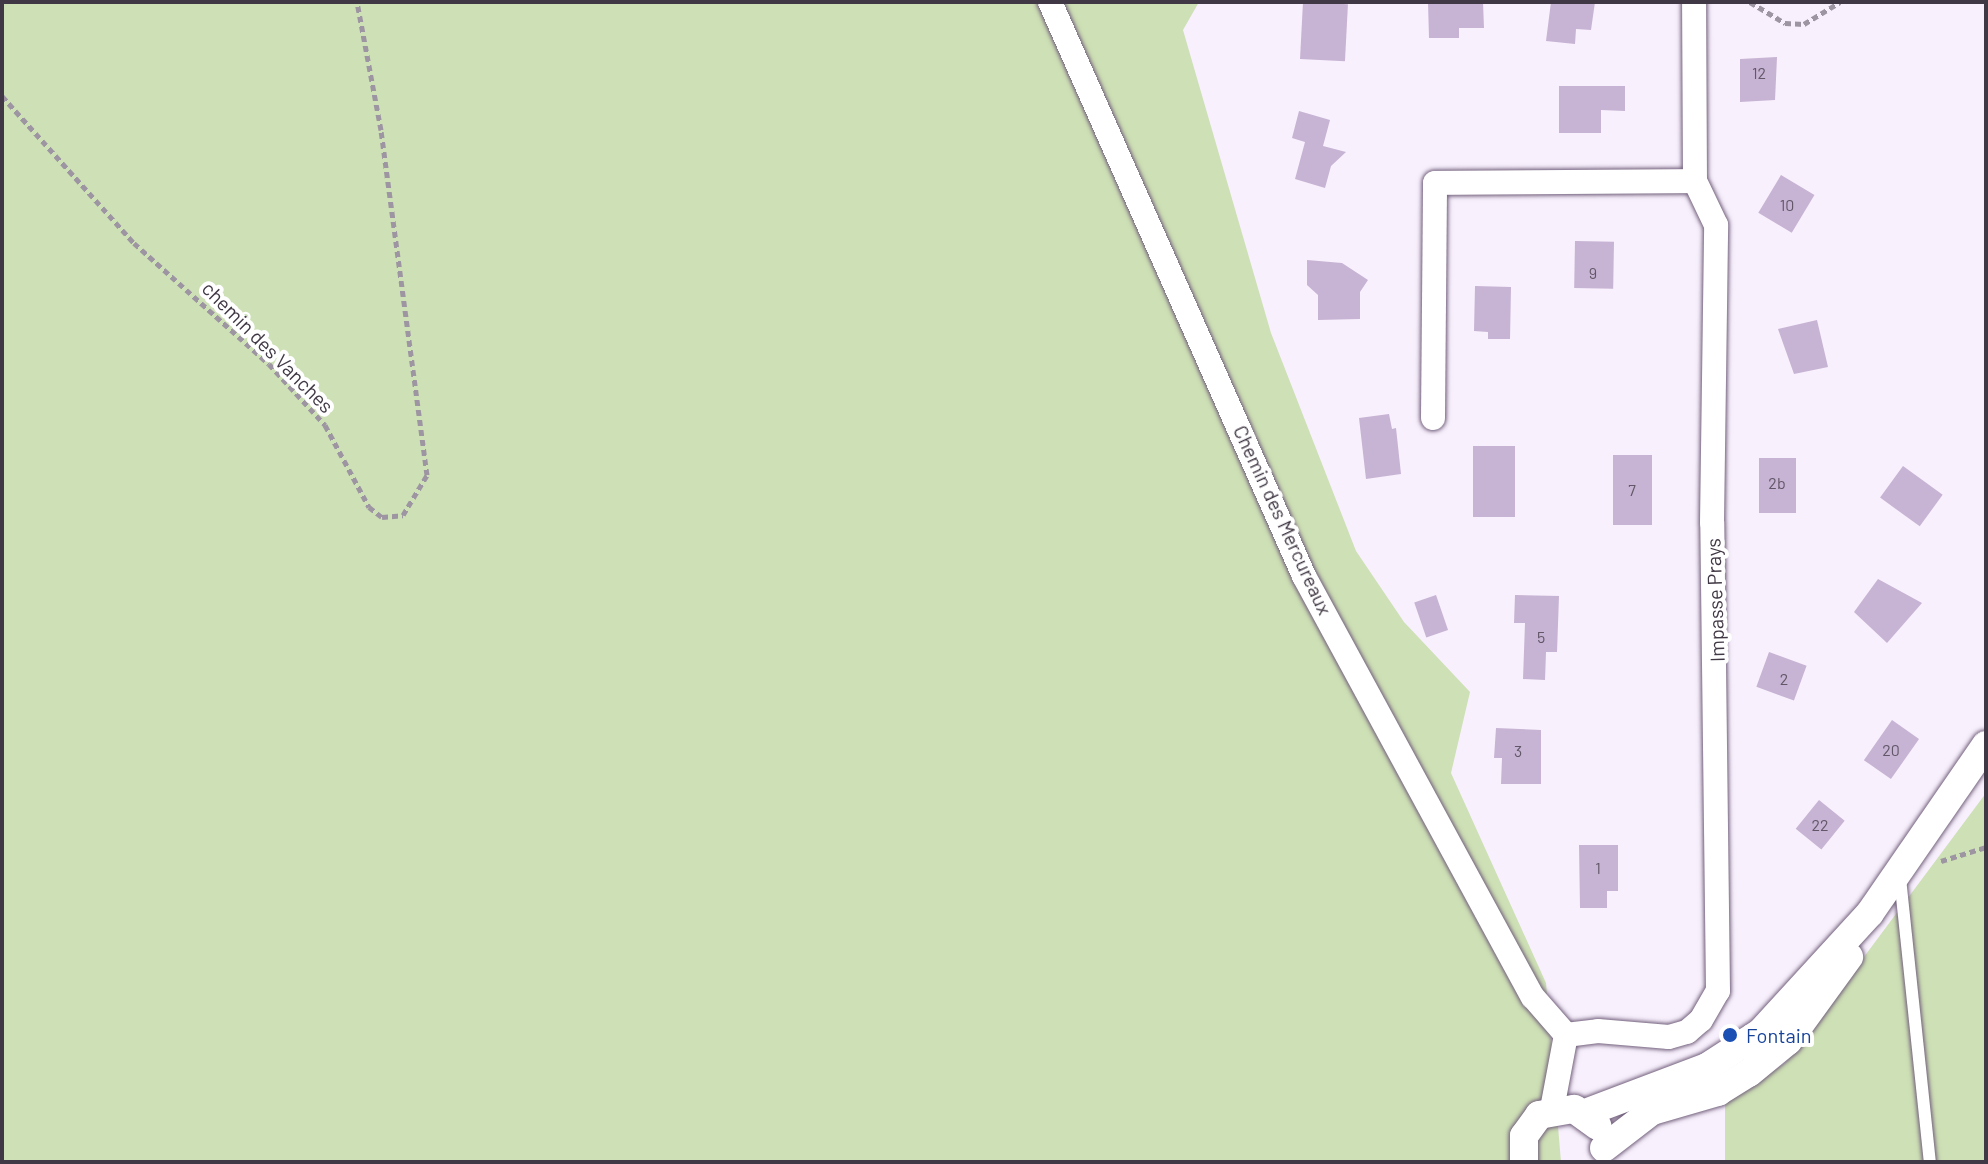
<!DOCTYPE html>
<html>
<head>
<meta charset="utf-8">
<style>
  body { margin:0 }
  #map { position:relative; width:1988px; height:1164px; overflow:hidden; background:#f8f0fd; font-family:Barlow,sans-serif }
  div>[style] { position:absolute }
  [style*='--x'] { left:calc(var(--x)*1px); top:calc(var(--y)*1px); width:calc(var(--w)*1px); rotate:calc(var(--a)*1deg) }
  .green>* { inset:0; background:#cee0b5 }
  .building>* { inset:0; background:#c7b3d3; transform-origin:0 0 }
  .path>* { height:5px; margin-top:-2.5px; transform-origin:0; background:repeating-linear-gradient(90deg,#9d95a1 0 6px,transparent 0 10px) }
  .roads { filter:drop-shadow(0 0 2px #72607c) drop-shadow(0 0 2px #72607c) }
  .service>* { height:12px; margin:-6px; padding:0 6px; transform-origin:6px; border-radius:6px; background:#fff }
  .minor>* { height:24px; margin:-12px; padding:0 12px; transform-origin:12px; border-radius:12px; background:#fff }
  .tertiary>* { height:28px; margin:-14px; padding:0 14px; transform-origin:14px; border-radius:14px; background:#fff }
  .dots>* { width:22px; height:22px; translate:-50% -50%; box-sizing:border-box; border:4px solid #fff; border-radius:50% }
  span { translate:-50% -50%; white-space:nowrap; text-align:center; line-height:1.15; -webkit-text-stroke:8px #fff; paint-order:stroke }
  .number-label { font-size:16px; color:#625768 }
  .number-label span { -webkit-text-stroke-width:0 }
  .street-label { font-size:20px; color:#403844 }
  .transit-label { font-size:20px; color:#164399 }
  .left { translate:0 -50%; text-align:left }
  .frame { position:absolute; inset:0; border:4px solid #403844; pointer-events:none }
</style>
</head>
<body>
<div id="map">
  <div class="green">
    <div style="clip-path:polygon(2px 2px,1199px 2px,1183px 30px,1271px 333px,1356px 551px,1404px 622px,1470px 692px,1451px 773px,1546px 983px,1561px 1162px,2px 1162px)"></div>
    <div style="clip-path:polygon(1986px 793px,1986px 1162px,1725px 1162px,1725px 1102px,1785px 1063px)"></div>
  </div>
  <div class="building">
    <div style="left:1303px;top:2px;width:45px;height:57px;rotate:3deg"></div>
    <div style="clip-path:polygon(1428px 2px,1483px 2px,1484px 28px,1459px 28px,1459px 38px,1429px 38px)"></div>
    <div style="clip-path:polygon(1551px 2px,1595px 2px,1591px 30px,1576px 29px,1575px 44px,1546px 41px)"></div>
    <div style="clip-path:polygon(1777px 57px,1775px 100px,1740px 102px,1740px 59px)"></div>
    <div style="clip-path:polygon(1559px 86px,1625px 86px,1625px 111px,1601px 110px,1601px 133px,1559px 133px)"></div>
    <div style="clip-path:polygon(1299px 111px,1330px 120px,1323px 146px,1346px 152px,1331px 166px,1325px 188px,1295px 179px,1305px 142px,1292px 138px)"></div>
    <div style="left:1781px;top:175px;width:39px;height:44px;rotate:31deg"></div>
    <div style="left:1575px;top:241px;width:39px;height:47px;rotate:1deg"></div>
    <div style="clip-path:polygon(1307px 260px,1342px 263px,1368px 280px,1360px 292px,1360px 319px,1318px 320px,1318px 295px,1307px 285px)"></div>
    <div style="clip-path:polygon(1475px 286px,1511px 287px,1510px 339px,1488px 339px,1488px 332px,1474px 331px)"></div>
    <div style="clip-path:polygon(1817px 320px,1828px 367px,1794px 374px,1778px 329px)"></div>
    <div style="clip-path:polygon(1389px 414px,1392px 429px,1396px 428px,1401px 474px,1366px 479px,1359px 418px)"></div>
    <div style="left:1473px;top:446px;width:42px;height:71px"></div>
    <div style="left:1613px;top:455px;width:39px;height:70px"></div>
    <div style="left:1759px;top:458px;width:37px;height:55px"></div>
    <div style="left:1903px;top:466px;width:49px;height:39px;rotate:36deg"></div>
    <div style="clip-path:polygon(1878px 579px,1922px 603px,1887px 643px,1854px 612px)"></div>
    <div style="left:1436px;top:595px;width:37px;height:23px;rotate:71deg"></div>
    <div style="clip-path:polygon(1515px 595px,1559px 596px,1557px 652px,1546px 652px,1545px 680px,1523px 679px,1525px 623px,1514px 623px)"></div>
    <div style="left:1769px;top:652px;width:40px;height:37px;rotate:20deg"></div>
    <div style="left:1892px;top:720px;width:33px;height:49px;rotate:35deg"></div>
    <div style="clip-path:polygon(1496px 728px,1541px 730px,1541px 784px,1501px 784px,1502px 758px,1494px 758px)"></div>
    <div style="left:1819px;top:800px;width:33px;height:37px;rotate:39deg"></div>
    <div style="clip-path:polygon(1579px 845px,1618px 845px,1618px 891px,1607px 891px,1607px 908px,1580px 908px)"></div>
  </div>
  <div class="path">
    <div style="--x:1750;--y:2;--w:41;--a:31"></div>
    <div style="--x:1785;--y:23;--w:19;--a:3"></div>
    <div style="--x:1804;--y:24;--w:42;--a:-31.4"></div>
    <div style="--x:2;--y:96;--w:198;--a:48.1"></div>
    <div style="--x:134;--y:243;--w:181;--a:41.9"></div>
    <div style="--x:269;--y:364;--w:83;--a:47.4"></div>
    <div style="--x:325;--y:425;--w:93;--a:61.8"></div>
    <div style="--x:369;--y:507;--w:16;--a:38"></div>
    <div style="--x:382;--y:517;--w:21;--a:-5"></div>
    <div style="--x:403;--y:515;--w:47;--a:-59"></div>
    <div style="--x:427;--y:475;--w:348;--a:-97.6"></div>
    <div style="--x:381;--y:130;--w:130;--a:-100.6"></div>
    <div style="--x:1941;--y:861;--w:47;--a:-17.3"></div>
  </div>
  <div class="roads">
    <div class="service">
      <div style="--x:1900;--y:878;--w:286;--a:84"></div>
    </div>
    <div class="minor">
      <div style="--x:1050;--y:2;--w:628;--a:66.13"></div>
      <div style="--x:1304;--y:576;--w:479;--a:61.5"></div>
      <div style="--x:1533;--y:997;--w:50;--a:49"></div>
      <div style="--x:1433;--y:418;--w:235;--a:-89.5"></div>
      <div style="--x:1435;--y:183;--w:260;--a:-0.4"></div>
      <div style="--x:1566;--y:1035;--w:32;--a:-7"></div>
      <div style="--x:1598;--y:1031;--w:71;--a:4.8"></div>
      <div style="--x:1669;--y:1037;--w:19;--a:-16"></div>
      <div style="--x:1687;--y:1032;--w:18;--a:-41"></div>
      <div style="--x:1701;--y:1020;--w:34;--a:-60"></div>
      <div style="--x:1718;--y:991;--w:468;--a:-90.7"></div>
      <div style="--x:1712;--y:523;--w:298;--a:-89.2"></div>
      <div style="--x:1716;--y:225;--w:49;--a:-115.5"></div>
      <div style="--x:1695;--y:181;--w:179;--a:-90.3"></div>
      <div style="--x:1552;--y:1109;--w:75;--a:-79.3"></div>
    </div>
    <div class="tertiary">
      <div style="--x:1585;--y:1113;--w:130;--a:-20.7"></div>
      <div style="--x:1707;--y:1067;--w:64;--a:-32.9"></div>
      <div style="--x:1761;--y:1032;--w:161;--a:-47.5"></div>
      <div style="--x:1870;--y:913;--w:204;--a:-55.4"></div>
      <div style="--x:1604;--y:1148;--w:61;--a:-37.6"></div>
      <div style="--x:1652;--y:1111;--w:69;--a:-16.1"></div>
      <div style="--x:1718;--y:1092;--w:36;--a:-32"></div>
      <div style="--x:1749;--y:1073;--w:50;--a:-39.4"></div>
      <div style="--x:1788;--y:1041;--w:104;--a:-54"></div>
      <div style="--x:1524;--y:1162;--w:26;--a:-90"></div>
      <div style="--x:1524;--y:1136;--w:26;--a:-54"></div>
      <div style="--x:1539;--y:1115;--w:36;--a:-10"></div>
      <div style="--x:1574;--y:1109;--w:29;--a:36"></div>
    </div>
  </div>
  <div class="dots">
    <div style="left:1730px;top:1035px;background:#1a4fb4"></div>
  </div>
  <div class="number-label">
    <span style="left:1759px;top:73px">12</span>
    <span style="left:1787px;top:205px">10</span>
    <span style="left:1593px;top:273px">9</span>
    <span style="left:1777px;top:483px">2b</span>
    <span style="left:1632px;top:490px">7</span>
    <span style="left:1541px;top:637px">5</span>
    <span style="left:1784px;top:679px">2</span>
    <span style="left:1891px;top:750px">20</span>
    <span style="left:1518px;top:751px">3</span>
    <span style="left:1820px;top:825px">22</span>
    <span style="left:1598px;top:868px">1</span>
  </div>
  <div class="street-label">
    <span style="left:268px;top:347px;rotate:45deg">chemin des Vanches</span>
    <span style="left:1283px;top:520px;rotate:65deg">Chemin des Mercureaux</span>
    <span style="left:1715px;top:600px;rotate:-92deg">Impasse Prays</span>
  </div>
  <div class="transit-label">
    <span class="left" style="left:1746px;top:1035px">Fontain</span>
  </div>
  <div class="frame"></div>
</div>
</body>
</html>
